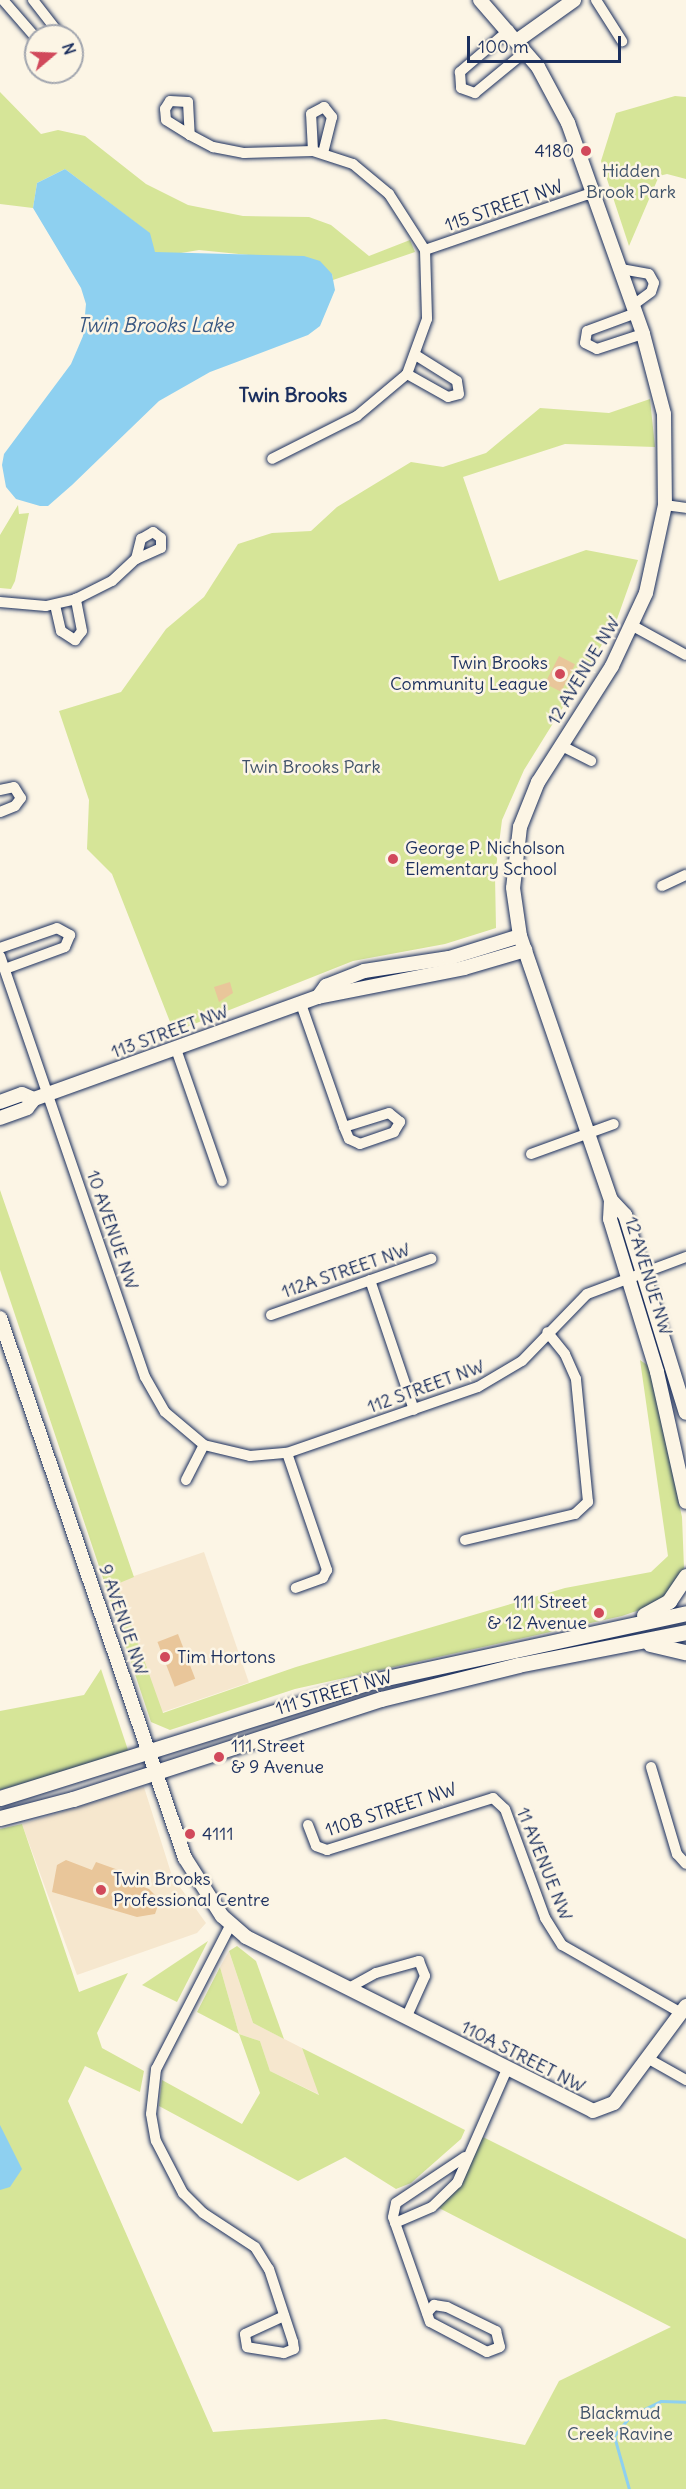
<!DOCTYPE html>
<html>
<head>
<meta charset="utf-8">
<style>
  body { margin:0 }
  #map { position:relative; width:686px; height:2489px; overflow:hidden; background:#fcf5e5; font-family:Delius,sans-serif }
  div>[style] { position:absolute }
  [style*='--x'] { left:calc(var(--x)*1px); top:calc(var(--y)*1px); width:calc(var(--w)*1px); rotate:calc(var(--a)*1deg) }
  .built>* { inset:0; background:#f6e7ce; transform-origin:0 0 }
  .green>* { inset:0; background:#d6e598 }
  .water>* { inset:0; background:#8ed0f0 }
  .stream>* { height:3px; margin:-1.5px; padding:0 1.5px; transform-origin:1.5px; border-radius:1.5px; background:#8ed0f0 }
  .building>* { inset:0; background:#e9c69a; transform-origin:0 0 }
  .roads { filter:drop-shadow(0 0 2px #1b2f5e) drop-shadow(0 0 2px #1b2f5e) }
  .minor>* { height:10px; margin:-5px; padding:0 5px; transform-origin:5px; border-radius:5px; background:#fcf5e5 }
  .tertiary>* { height:14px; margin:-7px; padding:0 7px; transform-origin:7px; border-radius:7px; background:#fcf5e5 }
  .secondary>* { height:15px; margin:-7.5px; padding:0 7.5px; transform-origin:7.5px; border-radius:7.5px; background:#fcf5e5 }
  .dots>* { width:16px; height:16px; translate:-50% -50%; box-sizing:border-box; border:3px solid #fcf5e5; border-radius:50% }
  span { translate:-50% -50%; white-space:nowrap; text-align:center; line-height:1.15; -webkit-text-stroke:5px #fcf5e5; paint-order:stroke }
  .poi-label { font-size:18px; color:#1b2f5e }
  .right { translate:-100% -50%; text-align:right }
  .left { translate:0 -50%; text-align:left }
  .park-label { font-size:18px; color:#40536a }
  .street-label { font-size:18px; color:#1b2f5e }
  .water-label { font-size:20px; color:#385782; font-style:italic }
  .neighbourhood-label { font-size:20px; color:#1b2f5e; font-weight:700 }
  .north { position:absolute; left:24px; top:24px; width:60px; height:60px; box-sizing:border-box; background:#fcf5e5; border:2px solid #a2a6af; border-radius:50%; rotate:71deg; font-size:16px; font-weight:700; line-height:24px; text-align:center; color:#1b2f5e }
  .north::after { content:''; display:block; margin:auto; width:21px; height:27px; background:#d1495b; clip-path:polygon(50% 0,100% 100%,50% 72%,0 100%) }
  .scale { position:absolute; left:467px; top:36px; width:154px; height:27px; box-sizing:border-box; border:3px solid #1b2f5e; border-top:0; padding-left:8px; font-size:18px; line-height:21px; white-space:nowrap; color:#1b2f5e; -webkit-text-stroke:4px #fcf5e5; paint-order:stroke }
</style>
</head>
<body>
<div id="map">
  <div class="built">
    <div style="left:204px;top:1552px;width:138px;height:94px;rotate:71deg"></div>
    <div style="clip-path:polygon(144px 1787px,172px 1876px,206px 1923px,197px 1933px,77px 1975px,22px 1824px)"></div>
    <div style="clip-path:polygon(229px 1951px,253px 2023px,302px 2048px,320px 2095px,270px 2071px,260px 2041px,239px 2034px,220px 1967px)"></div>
  </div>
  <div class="green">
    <div style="clip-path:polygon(0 92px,41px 134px,58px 130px,85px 136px,146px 184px,188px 205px,243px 216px,309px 217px,331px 225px,369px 256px,410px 240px,415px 252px,333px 280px,332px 274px,267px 257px,199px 250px,163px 256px,154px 252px,149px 233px,65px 169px,37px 183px,33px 208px,0 204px)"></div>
    <div style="clip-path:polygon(675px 96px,686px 97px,686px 179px,667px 174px,659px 176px,629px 246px,601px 161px,616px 113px)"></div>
    <div style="clip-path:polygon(650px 399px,655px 447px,565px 444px,463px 477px,499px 581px,586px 550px,638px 560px,616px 622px,524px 770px,502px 820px,495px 876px,496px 928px,445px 944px,353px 961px,174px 1032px,112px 874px,87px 849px,89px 800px,59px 711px,121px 692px,166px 629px,204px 597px,238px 544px,272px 533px,311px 531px,337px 507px,411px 462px,443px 467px,486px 453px,540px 408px,609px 413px)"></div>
    <div style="clip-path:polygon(18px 505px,19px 514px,29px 513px,15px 581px,11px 589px,0 588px,0 535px)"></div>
    <div style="clip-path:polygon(0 1190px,134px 1577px,117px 1584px,163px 1713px,296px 1667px,565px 1588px,651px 1572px,668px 1556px,640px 1360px,650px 1367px,682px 1517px,684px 1568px,673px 1590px,654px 1605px,622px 1616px,295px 1689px,170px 1730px,151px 1722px,0 1270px)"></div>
    <div style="clip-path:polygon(101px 1669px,129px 1753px,0 1790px,0 1711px,84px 1695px)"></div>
    <div style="clip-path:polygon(22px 1824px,79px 1992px,128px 1973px,97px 2033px,102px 2048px,144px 2071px,140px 2092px,85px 2066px,68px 2101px,213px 2432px,385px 2419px,525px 2445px,559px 2381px,671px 2327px,439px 2208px,465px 2175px,483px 2137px,686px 2239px,686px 2489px,0 2489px,0 1829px)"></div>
    <div style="clip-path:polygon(208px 1941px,177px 2002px,142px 1985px)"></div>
    <div style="clip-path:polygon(237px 1946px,256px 1961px,284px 2039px,253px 2023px,229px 1951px)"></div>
    <div style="clip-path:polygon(220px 1967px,239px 2034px,260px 2041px,270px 2071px,319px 2095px,302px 2048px,465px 2130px,461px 2139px,411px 2183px,396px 2189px,345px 2157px,298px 2181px,159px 2106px,162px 2080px,242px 2124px,260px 2093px,239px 2034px,197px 2012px)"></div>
  </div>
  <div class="water">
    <div style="clip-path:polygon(65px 169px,150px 233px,155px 252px,304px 256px,320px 261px,332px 274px,335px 290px,320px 326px,308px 335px,210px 372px,159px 401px,72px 485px,48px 506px,40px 506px,16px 499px,6px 487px,2px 465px,4px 454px,71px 364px,83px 336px,86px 304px,81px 288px,33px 208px,37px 183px)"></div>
    <div style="clip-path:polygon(0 2125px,22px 2169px,10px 2187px,0 2190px)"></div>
  </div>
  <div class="stream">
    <div style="--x:629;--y:2489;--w:55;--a:-105.8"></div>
    <div style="--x:614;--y:2436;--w:26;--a:-51"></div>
    <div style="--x:630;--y:2416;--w:34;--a:-26"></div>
    <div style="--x:661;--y:2401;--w:25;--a:2"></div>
  </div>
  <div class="building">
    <div style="left:559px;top:656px;width:18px;height:31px;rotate:27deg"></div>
    <div style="clip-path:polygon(230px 982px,233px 993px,219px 1002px,214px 987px)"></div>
    <div style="left:178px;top:1634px;width:48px;height:22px;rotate:69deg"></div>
    <div style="clip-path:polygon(66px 1860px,92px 1870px,96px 1862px,124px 1872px,122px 1879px,149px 1889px,160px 1900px,155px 1914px,137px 1917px,52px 1892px,57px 1865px)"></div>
  </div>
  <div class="roads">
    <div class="minor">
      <div style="--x:3;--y:0;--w:50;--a:49"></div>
      <div style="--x:33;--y:0;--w:46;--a:52.1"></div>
      <div style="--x:596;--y:0;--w:49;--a:57.6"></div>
      <div style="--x:509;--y:30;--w:65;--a:139.4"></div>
      <div style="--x:460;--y:72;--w:16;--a:86"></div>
      <div style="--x:461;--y:88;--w:15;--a:20"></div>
      <div style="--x:475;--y:93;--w:66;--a:-39.5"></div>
      <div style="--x:190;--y:135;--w:28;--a:-148"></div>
      <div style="--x:166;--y:120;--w:11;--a:-95"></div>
      <div style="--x:165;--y:109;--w:9;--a:-58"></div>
      <div style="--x:170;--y:101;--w:18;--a:3"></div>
      <div style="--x:188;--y:102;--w:33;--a:87"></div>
      <div style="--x:190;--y:135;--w:26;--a:28"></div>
      <div style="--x:213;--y:147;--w:32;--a:11"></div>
      <div style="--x:244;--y:153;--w:69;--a:-1.7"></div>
      <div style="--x:313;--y:151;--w:42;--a:18"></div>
      <div style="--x:353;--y:164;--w:47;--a:39.8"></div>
      <div style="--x:389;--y:194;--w:67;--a:57.3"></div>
      <div style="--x:425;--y:250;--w:69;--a:88.3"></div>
      <div style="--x:427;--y:319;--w:59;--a:110"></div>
      <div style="--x:407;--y:374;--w:65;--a:140"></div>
      <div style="--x:357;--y:416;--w:95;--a:153.2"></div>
      <div style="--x:313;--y:151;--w:37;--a:-93"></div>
      <div style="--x:311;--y:114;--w:15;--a:-28"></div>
      <div style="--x:324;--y:107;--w:13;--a:51"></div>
      <div style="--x:332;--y:117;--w:37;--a:104"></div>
      <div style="--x:425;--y:250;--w:179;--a:-18.9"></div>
      <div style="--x:621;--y:269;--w:28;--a:10"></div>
      <div style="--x:649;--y:274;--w:10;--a:61"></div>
      <div style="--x:654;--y:283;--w:9;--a:108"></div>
      <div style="--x:651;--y:292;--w:22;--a:144"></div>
      <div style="--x:636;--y:313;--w:52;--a:159.8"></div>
      <div style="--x:587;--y:331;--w:12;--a:99"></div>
      <div style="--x:585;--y:343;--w:13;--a:27"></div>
      <div style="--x:597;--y:349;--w:48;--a:-18.1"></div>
      <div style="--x:407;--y:374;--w:47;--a:29.3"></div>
      <div style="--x:448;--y:397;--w:11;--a:-15"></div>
      <div style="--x:459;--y:394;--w:13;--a:-99"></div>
      <div style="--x:457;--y:381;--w:47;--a:-148"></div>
      <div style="--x:665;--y:505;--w:21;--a:8"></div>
      <div style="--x:153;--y:532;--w:10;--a:37"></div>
      <div style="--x:161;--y:538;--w:10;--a:90"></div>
      <div style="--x:161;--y:548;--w:27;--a:156"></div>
      <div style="--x:136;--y:559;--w:21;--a:-76"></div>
      <div style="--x:141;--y:539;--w:14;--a:-30"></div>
      <div style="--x:0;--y:602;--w:46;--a:5"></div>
      <div style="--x:46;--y:606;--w:31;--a:-13"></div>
      <div style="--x:76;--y:599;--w:40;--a:-26.6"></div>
      <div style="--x:112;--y:581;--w:33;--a:-43"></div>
      <div style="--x:55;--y:605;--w:27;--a:77"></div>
      <div style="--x:61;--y:631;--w:17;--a:33"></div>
      <div style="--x:75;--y:640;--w:11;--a:-52"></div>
      <div style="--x:82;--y:631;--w:33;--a:-101"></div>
      <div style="--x:633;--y:626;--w:60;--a:28.7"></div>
      <div style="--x:560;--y:745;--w:35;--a:27"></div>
      <div style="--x:0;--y:790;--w:14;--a:-12"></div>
      <div style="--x:14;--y:787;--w:13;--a:58"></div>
      <div style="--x:21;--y:798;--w:10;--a:127"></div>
      <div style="--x:15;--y:806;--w:16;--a:158"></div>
      <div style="--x:662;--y:886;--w:26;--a:-25"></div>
      <div style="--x:0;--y:948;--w:60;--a:-19.3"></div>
      <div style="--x:57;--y:928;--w:15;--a:28"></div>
      <div style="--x:70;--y:935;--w:13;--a:113"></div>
      <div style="--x:65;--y:947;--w:64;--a:159.9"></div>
      <div style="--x:0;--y:956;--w:445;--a:71"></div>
      <div style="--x:145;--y:1377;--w:40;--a:60.3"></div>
      <div style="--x:165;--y:1412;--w:51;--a:40.2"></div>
      <div style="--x:204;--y:1445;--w:47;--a:13.4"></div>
      <div style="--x:250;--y:1456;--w:37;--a:-5"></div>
      <div style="--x:287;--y:1453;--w:202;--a:-19.1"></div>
      <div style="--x:478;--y:1387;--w:51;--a:-30.6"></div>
      <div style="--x:522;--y:1361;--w:93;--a:-45.9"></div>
      <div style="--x:587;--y:1294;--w:106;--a:-20.5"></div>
      <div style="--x:301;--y:1004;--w:130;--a:70.7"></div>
      <div style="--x:344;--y:1127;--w:13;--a:67"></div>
      <div style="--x:349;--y:1139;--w:12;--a:24"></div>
      <div style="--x:360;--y:1144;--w:36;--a:-19"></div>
      <div style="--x:394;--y:1132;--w:12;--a:-59"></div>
      <div style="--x:400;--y:1122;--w:14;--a:-141"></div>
      <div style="--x:389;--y:1113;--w:47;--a:162.7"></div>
      <div style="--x:176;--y:1049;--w:140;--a:70.8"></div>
      <div style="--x:531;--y:1154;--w:88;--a:-19.9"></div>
      <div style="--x:370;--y:1280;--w:137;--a:71.3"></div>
      <div style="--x:271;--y:1315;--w:170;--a:-19.3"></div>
      <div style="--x:287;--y:1453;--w:124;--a:71.1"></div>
      <div style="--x:327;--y:1570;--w:9;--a:117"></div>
      <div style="--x:323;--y:1578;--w:29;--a:160"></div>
      <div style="--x:186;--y:1480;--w:39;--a:-63"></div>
      <div style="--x:465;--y:1540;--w:113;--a:-13.3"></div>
      <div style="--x:575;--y:1514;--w:18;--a:-43"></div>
      <div style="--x:588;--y:1502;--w:124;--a:-95.6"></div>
      <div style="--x:576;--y:1379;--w:27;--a:-114"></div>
      <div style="--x:565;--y:1354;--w:28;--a:-129"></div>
      <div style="--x:651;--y:1767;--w:91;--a:73.4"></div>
      <div style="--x:677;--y:1854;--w:13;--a:48"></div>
      <div style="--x:308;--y:1825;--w:22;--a:69"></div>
      <div style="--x:316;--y:1846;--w:12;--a:20"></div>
      <div style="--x:327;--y:1850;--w:174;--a:-17.4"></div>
      <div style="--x:493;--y:1798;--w:16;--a:43"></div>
      <div style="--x:505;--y:1809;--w:116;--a:69.8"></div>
      <div style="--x:545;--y:1918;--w:32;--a:58"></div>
      <div style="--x:562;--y:1945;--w:137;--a:29.7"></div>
      <div style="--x:231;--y:1924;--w:163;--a:117.3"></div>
      <div style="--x:156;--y:2069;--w:45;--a:96.3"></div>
      <div style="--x:151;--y:2114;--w:27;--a:80"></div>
      <div style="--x:156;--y:2141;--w:59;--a:62.6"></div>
      <div style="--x:183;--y:2193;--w:28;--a:45"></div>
      <div style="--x:203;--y:2213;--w:62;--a:33.2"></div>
      <div style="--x:255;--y:2247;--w:26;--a:58"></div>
      <div style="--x:269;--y:2269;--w:77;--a:71.8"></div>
      <div style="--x:293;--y:2342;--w:7;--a:82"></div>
      <div style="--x:294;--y:2349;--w:11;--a:158"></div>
      <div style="--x:284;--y:2353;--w:37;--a:-171"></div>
      <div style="--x:247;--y:2347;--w:13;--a:-99"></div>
      <div style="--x:245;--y:2334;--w:43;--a:-24.8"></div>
      <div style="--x:347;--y:1989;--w:33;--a:-29"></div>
      <div style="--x:376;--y:1973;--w:45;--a:-15.6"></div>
      <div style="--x:419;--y:1961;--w:16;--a:68"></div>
      <div style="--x:425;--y:1976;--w:46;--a:114.3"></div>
      <div style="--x:647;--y:2058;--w:45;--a:29.4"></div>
      <div style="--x:395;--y:2223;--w:40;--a:-23.4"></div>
      <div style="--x:432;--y:2207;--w:35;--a:-44"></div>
      <div style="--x:457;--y:2183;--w:124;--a:-66.3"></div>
      <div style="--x:427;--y:2313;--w:11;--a:-49"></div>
      <div style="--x:434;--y:2305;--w:13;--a:9"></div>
      <div style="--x:447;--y:2307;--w:55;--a:26.1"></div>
      <div style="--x:496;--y:2331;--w:16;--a:76"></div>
      <div style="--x:500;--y:2347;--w:14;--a:159"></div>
      <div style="--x:487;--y:2352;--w:64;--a:-152.2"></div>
      <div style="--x:430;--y:2322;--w:111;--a:-109.4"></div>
      <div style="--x:393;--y:2217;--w:14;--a:-78"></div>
      <div style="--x:396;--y:2203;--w:83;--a:-33.7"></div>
    </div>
    <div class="tertiary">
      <div style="--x:480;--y:0;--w:89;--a:49.1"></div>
      <div style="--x:538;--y:67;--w:64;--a:61.8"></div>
      <div style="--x:568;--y:123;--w:224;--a:70.4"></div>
      <div style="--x:643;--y:334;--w:83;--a:75.3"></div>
      <div style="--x:664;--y:414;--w:91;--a:89.4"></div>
      <div style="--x:665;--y:505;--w:90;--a:102.2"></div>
      <div style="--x:646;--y:593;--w:81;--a:115"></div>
      <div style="--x:612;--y:666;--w:138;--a:122.5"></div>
      <div style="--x:538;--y:782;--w:48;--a:111.8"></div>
      <div style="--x:520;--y:827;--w:61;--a:96.5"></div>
      <div style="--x:513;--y:888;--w:49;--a:81.7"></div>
      <div style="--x:520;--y:936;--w:279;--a:71"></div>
      <div style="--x:611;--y:1200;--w:21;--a:47"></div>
      <div style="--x:625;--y:1215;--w:207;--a:72.9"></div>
      <div style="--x:518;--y:40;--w:69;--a:-35.5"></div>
      <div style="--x:318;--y:997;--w:14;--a:-54"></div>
      <div style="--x:326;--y:986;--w:41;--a:-21.5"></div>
      <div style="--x:364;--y:971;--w:86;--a:-8.7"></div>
      <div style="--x:449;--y:958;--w:74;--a:-17.2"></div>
      <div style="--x:0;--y:1102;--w:23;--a:-20"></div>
      <div style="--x:22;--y:1094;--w:13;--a:23"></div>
      <div style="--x:0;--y:1118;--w:29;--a:-20"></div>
      <div style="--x:27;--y:1108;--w:11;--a:-52"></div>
      <div style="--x:34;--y:1099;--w:302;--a:-19.8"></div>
      <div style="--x:318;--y:997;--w:149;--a:-11.2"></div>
      <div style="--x:464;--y:968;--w:64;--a:-16.4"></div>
      <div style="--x:611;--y:1200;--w:19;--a:93"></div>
      <div style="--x:610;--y:1219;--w:160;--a:72.9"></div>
      <div style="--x:657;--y:1372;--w:133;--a:77.4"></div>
      <div style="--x:0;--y:1318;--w:571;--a:71.09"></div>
      <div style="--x:185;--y:1858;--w:69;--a:57.5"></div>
      <div style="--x:222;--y:1916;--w:32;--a:41"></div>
      <div style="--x:246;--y:1937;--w:388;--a:26.6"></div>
      <div style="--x:593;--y:2111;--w:22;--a:-21"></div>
      <div style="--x:614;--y:2103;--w:121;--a:-53.4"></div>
    </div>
    <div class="secondary">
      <div style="--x:644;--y:1615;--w:29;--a:-29"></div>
      <div style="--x:669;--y:1601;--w:30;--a:-56"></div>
      <div style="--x:650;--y:1644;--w:37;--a:13"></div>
      <div style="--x:0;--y:1798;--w:395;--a:-17.4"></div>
      <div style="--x:377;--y:1680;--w:316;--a:-12.2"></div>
      <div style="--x:0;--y:1818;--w:75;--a:-14.6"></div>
      <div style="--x:73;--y:1799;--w:324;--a:-18"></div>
      <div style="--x:381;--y:1699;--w:141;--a:-13.9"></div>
      <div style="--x:518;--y:1665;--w:171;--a:-11.1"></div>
    </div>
  </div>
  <div class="dots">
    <div style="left:586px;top:151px;background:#d1495b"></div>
    <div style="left:560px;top:674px;background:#d1495b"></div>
    <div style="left:393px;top:859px;background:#d1495b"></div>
    <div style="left:599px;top:1613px;background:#d1495b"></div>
    <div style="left:165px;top:1657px;background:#d1495b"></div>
    <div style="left:219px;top:1757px;background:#d1495b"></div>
    <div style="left:190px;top:1834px;background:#d1495b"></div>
    <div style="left:101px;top:1890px;background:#d1495b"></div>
  </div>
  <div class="poi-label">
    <span class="right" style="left:574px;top:151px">4180</span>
    <span class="right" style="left:548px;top:674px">Twin Brooks<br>Community League</span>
    <span class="left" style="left:405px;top:859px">George P. Nicholson<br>Elementary School</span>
    <span class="right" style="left:587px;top:1613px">111 Street<br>&amp; 12 Avenue</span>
    <span class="left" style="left:177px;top:1657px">Tim Hortons</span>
    <span class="left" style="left:231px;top:1757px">111 Street<br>&amp; 9 Avenue</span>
    <span class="left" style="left:202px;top:1834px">4111</span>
    <span class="left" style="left:113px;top:1890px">Twin Brooks<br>Professional Centre</span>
  </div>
  <div class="park-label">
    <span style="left:631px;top:182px">Hidden<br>Brook Park</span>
    <span style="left:311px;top:767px">Twin Brooks Park</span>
    <span style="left:620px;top:2424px">Blackmud<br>Creek Ravine</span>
  </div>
  <div class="street-label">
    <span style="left:504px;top:206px;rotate:-19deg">115 STREET NW</span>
    <span style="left:584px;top:671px;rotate:-59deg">12 AVENUE NW</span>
    <span style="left:170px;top:1032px;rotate:-20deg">113 STREET NW</span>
    <span style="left:112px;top:1230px;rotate:71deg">10 AVENUE NW</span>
    <span style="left:346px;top:1271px;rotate:-19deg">112A STREET NW</span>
    <span style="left:648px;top:1276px;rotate:73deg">12 AVENUE NW</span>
    <span style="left:426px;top:1387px;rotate:-20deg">112 STREET NW</span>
    <span style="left:123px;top:1620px;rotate:71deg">9 AVENUE NW</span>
    <span style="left:334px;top:1693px;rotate:-16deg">111 STREET NW</span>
    <span style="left:391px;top:1810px;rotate:-18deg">110B STREET NW</span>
    <span style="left:544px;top:1864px;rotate:68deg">11 AVENUE NW</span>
    <span style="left:523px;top:2057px;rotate:27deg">110A STREET NW</span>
  </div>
  <div class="water-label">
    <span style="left:155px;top:324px">Twin Brooks Lake</span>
  </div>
  <div class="neighbourhood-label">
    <span style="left:293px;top:394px">Twin Brooks</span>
  </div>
  <div class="north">N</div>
  <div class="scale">100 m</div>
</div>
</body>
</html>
